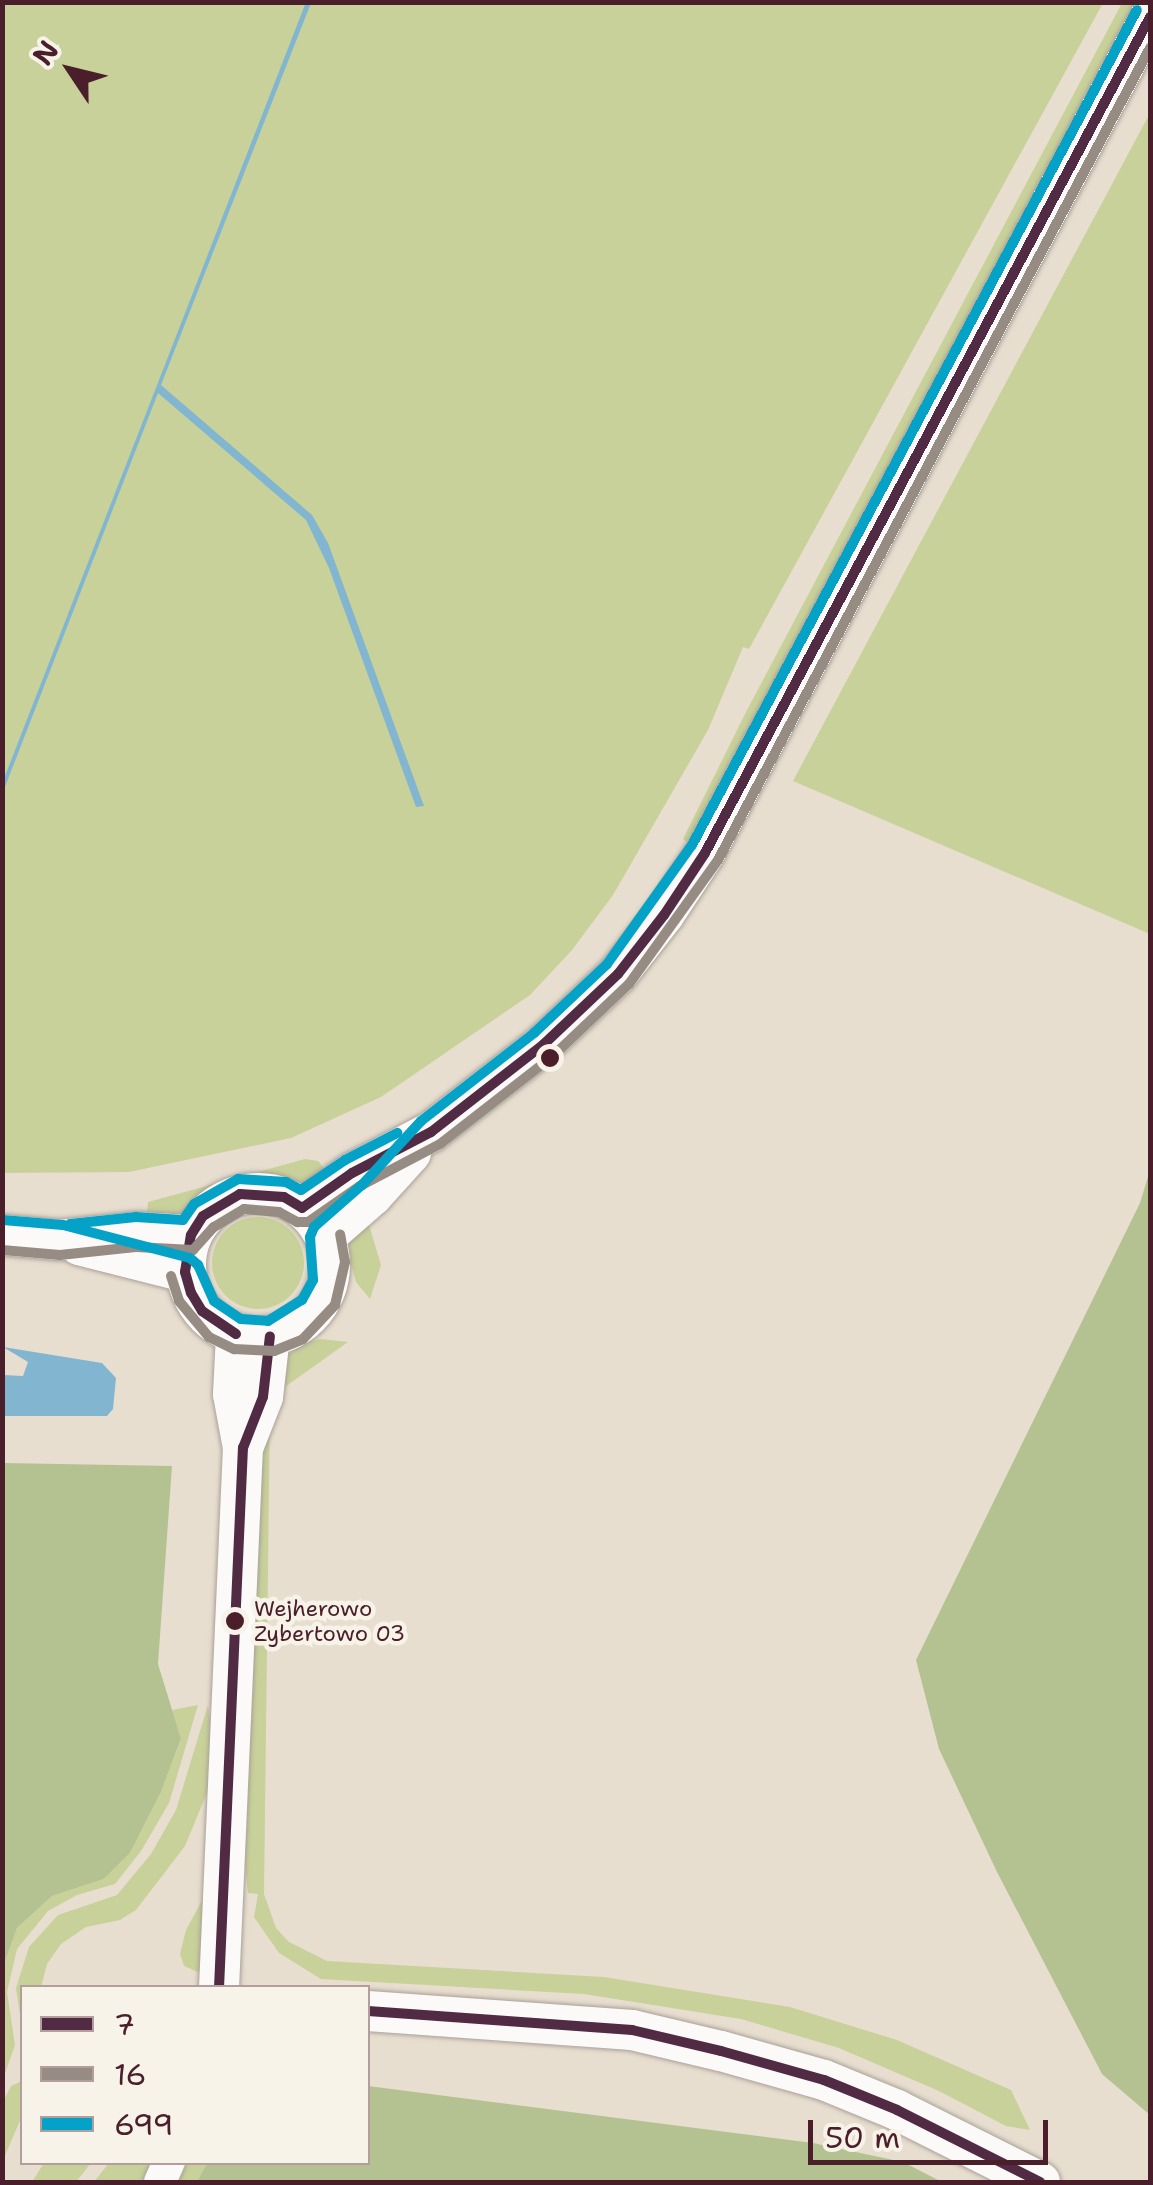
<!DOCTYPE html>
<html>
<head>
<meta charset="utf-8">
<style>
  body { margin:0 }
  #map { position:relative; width:1153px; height:2185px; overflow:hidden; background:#e7decf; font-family:"Shantell Sans",sans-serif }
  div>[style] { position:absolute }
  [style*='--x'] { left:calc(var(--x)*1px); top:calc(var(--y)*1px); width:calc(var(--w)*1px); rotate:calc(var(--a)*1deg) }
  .green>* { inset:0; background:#c8d199 }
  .round { border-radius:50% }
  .forest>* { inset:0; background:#b4c292 }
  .water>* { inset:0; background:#82b6d0 }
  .roads { filter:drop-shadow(0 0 2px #aaa099) drop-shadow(0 0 2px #aaa099) }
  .minor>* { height:32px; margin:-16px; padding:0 16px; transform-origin:16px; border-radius:16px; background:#fbfaf8 }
  .tertiary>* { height:40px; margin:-20px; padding:0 20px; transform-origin:20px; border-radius:20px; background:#fbfaf8 }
  .tertiary>.ring { margin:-20px; padding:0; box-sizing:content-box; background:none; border:40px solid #fbfaf8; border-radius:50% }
  .bus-1>* { height:10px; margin:-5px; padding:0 5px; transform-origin:5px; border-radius:5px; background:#512a44 }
  .bus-2>* { height:10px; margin:-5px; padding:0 5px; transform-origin:5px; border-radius:5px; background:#968c83 }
  .bus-3>* { height:10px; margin:-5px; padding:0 5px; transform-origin:5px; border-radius:5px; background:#04a2c6 }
  .dots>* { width:28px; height:28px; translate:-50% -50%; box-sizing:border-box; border:5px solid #f7f3e8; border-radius:50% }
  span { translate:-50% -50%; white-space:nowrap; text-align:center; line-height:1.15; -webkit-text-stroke:9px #f7f3e8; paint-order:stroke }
  .bus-label { font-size:22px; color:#4a1f2b }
  .left { translate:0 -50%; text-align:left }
  .frame { position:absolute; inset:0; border:5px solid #4a1f2b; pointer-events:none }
  .legend { position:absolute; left:20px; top:1985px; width:350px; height:180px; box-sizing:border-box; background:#f7f3e8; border:2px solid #b29e9c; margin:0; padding:12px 18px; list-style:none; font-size:30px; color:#4a1f2b }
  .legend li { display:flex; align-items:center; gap:20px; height:50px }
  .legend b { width:50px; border:2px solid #b29e9c }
  .north { position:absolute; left:20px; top:20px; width:100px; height:100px; -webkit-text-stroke:8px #f7f3e8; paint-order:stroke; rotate:305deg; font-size:28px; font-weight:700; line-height:40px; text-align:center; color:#4a1f2b }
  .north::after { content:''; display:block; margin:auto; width:35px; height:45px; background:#4a1f2b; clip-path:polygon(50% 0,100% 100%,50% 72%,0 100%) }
  .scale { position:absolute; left:808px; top:2120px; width:240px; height:45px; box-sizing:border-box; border:5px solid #4a1f2b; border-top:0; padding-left:12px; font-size:30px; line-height:35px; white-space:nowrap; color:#4a1f2b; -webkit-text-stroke:8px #f7f3e8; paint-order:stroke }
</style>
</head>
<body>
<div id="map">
  <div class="green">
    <div style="clip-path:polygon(2px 3px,1103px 3px,749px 649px,743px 647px,708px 730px,613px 895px,572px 950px,530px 995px,381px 1097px,291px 1138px,129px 1172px,3px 1173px)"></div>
    <div style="clip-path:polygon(1122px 3px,1140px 3px,687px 842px,683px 839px,747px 710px)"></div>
    <div style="clip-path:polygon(1150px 113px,1150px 934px,793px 781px)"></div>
    <div style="clip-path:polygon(305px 1159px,318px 1161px,332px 1178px,295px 1193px,266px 1185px,236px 1187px,221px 1192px,185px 1219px,146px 1224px,148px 1202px)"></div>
    <div class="round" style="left:212px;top:1217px;width:92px;height:92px"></div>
    <div style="clip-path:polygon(369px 1225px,381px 1265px,370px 1299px,356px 1282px,348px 1253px,349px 1242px)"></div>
    <div style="clip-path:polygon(321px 1339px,348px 1342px,282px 1389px,287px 1355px,306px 1342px)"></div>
    <div style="clip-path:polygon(270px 1408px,264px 1894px,276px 1928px,289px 1942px,327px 1961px,604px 1977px,790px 2007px,897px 2040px,1011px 2090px,1030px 2130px,1006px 2126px,939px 2091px,839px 2048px,741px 2019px,584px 1994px,321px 1979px,279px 1953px,254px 1917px,258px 1894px,248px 1893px,245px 1866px,259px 1482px)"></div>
    <div style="clip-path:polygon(198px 1705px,169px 1803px,141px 1851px,115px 1884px,77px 1895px,48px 1911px,17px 1949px,7px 1992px,15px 2045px,3px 2079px,3px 1967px,17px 1928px,52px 1896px,104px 1879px,130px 1853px,161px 1792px,181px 1740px,172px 1710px)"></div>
    <div style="clip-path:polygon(208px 1705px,213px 1742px,209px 1788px,185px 1846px,136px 1910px,120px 1920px,86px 1927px,61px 1944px,47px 1964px,41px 1987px,22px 1988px,22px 2028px,16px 1988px,29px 1947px,58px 1915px,117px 1895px,151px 1854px,176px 1810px)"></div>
    <div style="clip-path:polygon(205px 1895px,207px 1976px,184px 1966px,180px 1954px,186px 1930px)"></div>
    <div style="clip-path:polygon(22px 2081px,22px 2116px,3px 2160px,3px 2102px,11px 2086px)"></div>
    <div style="clip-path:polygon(44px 2163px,44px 2162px,91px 2163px,76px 2182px,32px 2182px)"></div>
    <div style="clip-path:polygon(109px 2163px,207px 2163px,197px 2182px,94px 2182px)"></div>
  </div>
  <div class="forest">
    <div style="clip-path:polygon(1150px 1170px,1150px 2115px,1102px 2074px,997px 1872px,939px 1749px,916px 1660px,1140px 1203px)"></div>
    <div style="clip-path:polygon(3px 1463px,172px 1466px,158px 1664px,181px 1739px,161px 1792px,130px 1853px,104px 1879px,52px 1896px,17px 1928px,3px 1967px)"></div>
    <div style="clip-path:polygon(368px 2086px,813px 2143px,903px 2162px,942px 2182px,197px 2182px,207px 2163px,368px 2162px)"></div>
  </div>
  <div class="water">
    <div style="clip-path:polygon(306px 2px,311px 3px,161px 385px,312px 515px,328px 543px,424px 806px,416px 807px,329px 568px,306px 520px,158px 393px,3px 792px,3px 781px)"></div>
    <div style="clip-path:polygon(3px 1347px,102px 1363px,116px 1378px,113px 1409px,107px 1416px,3px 1416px,3px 1375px,23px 1376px,28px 1362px)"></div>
  </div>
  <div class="roads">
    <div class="minor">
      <div style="--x:160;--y:2182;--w:22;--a:-66"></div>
    </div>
    <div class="tertiary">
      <div class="ring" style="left:186px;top:1193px;width:104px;height:104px"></div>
      <div style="--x:302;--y:1208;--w:61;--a:-35"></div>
      <div style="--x:352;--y:1173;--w:89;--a:-27.4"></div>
      <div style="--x:431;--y:1132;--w:143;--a:-37.9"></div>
      <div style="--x:544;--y:1044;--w:102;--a:-43.4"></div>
      <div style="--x:618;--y:974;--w:75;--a:-52.1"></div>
      <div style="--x:664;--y:915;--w:74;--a:-56.5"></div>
      <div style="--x:705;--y:853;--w:947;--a:-61.97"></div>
      <div style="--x:2;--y:1235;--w:58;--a:4.9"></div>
      <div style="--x:60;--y:1240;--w:76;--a:-6"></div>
      <div style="--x:136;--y:1232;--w:55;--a:3.1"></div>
      <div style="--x:325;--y:1237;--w:62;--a:-41.1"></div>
      <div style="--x:372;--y:1196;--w:58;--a:-47.8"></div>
      <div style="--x:79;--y:1245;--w:109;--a:14.3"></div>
      <div style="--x:243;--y:1448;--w:55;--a:-68.6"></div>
      <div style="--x:263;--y:1397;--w:61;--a:-83.5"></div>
      <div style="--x:219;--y:1988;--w:541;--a:-87.46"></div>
      <div style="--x:243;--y:1448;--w:55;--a:-100.5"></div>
      <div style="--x:233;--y:1394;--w:60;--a:-87.1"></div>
      <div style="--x:368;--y:2011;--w:265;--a:4.1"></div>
      <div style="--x:632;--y:2030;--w:91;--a:13.3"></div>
      <div style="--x:721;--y:2051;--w:107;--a:15.7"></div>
      <div style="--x:824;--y:2080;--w:79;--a:22.3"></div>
      <div style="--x:897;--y:2110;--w:160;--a:26.7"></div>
    </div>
  </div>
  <div class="bus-1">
    <div style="--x:302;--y:1208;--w:61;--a:-35"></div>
    <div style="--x:352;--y:1173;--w:89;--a:-27.4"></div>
    <div style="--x:431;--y:1132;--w:143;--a:-37.9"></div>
    <div style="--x:544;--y:1044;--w:102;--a:-43.4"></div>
    <div style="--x:618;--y:974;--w:75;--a:-52.1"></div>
    <div style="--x:664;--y:915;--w:74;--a:-56.5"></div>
    <div style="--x:705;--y:853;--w:947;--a:-61.97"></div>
    <div style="--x:236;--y:1334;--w:41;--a:-145.9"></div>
    <div style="--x:202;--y:1311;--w:21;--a:-121"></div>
    <div style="--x:191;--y:1293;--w:22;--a:-106"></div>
    <div style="--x:185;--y:1272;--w:37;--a:-81"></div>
    <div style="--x:191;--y:1235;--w:22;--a:-58"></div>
    <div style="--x:203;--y:1216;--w:43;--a:-30.7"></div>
    <div style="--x:240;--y:1194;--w:44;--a:3.9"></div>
    <div style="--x:284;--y:1197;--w:21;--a:31"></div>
    <div style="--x:219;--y:1988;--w:541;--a:-87.46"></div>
    <div style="--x:243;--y:1448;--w:55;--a:-68.6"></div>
    <div style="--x:263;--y:1397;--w:61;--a:-83.5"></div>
    <div style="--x:368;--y:2011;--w:265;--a:4.1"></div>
    <div style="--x:632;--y:2030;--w:91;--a:13.3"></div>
    <div style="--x:721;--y:2051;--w:107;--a:15.7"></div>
    <div style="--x:824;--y:2080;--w:79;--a:22.3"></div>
    <div style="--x:897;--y:2110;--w:160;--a:26.7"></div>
  </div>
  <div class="bus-2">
    <div style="--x:2;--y:1250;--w:58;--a:4.9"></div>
    <div style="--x:60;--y:1255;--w:76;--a:-6"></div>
    <div style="--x:136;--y:1247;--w:57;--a:3"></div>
    <div style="--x:193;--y:1250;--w:31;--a:-48"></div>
    <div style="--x:214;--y:1227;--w:35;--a:-31"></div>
    <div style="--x:244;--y:1209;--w:35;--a:5"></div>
    <div style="--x:279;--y:1212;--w:21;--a:29"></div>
    <div style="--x:297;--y:1222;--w:11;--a:0"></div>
    <div style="--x:308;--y:1222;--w:63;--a:-34.7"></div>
    <div style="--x:360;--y:1186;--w:90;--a:-27.7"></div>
    <div style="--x:440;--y:1144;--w:143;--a:-37.9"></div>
    <div style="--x:553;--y:1056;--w:105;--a:-43.5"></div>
    <div style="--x:629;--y:984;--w:153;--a:-54.3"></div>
    <div style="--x:718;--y:860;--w:920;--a:-61.99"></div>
    <div style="--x:171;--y:1276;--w:26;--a:72"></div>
    <div style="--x:179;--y:1301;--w:47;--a:50.2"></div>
    <div style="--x:209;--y:1337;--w:28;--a:26"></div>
    <div style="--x:234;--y:1349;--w:40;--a:2.9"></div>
    <div style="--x:274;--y:1351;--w:31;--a:-22"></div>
    <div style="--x:303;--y:1339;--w:47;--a:-46.7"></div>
    <div style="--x:335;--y:1305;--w:44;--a:-76.9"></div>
    <div style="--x:345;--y:1262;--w:28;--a:-100"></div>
  </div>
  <div class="bus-3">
    <div style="--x:3;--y:1220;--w:60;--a:4.8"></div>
    <div style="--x:63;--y:1225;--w:131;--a:14.6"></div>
    <div style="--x:190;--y:1258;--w:11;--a:41"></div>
    <div style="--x:198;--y:1265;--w:39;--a:66"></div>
    <div style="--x:214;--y:1301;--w:32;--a:34"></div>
    <div style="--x:241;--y:1319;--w:27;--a:4"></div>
    <div style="--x:268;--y:1321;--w:40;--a:-32"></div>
    <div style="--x:302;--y:1300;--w:23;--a:-61"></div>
    <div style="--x:313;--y:1280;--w:43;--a:-94"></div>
    <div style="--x:310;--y:1237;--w:11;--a:-68"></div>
    <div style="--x:314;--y:1227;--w:64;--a:-41.2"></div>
    <div style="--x:362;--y:1185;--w:87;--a:-47.3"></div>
    <div style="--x:421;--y:1121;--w:143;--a:-37.9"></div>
    <div style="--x:534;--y:1033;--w:100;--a:-43.4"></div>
    <div style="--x:607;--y:964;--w:146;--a:-54.5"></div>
    <div style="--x:692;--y:845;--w:946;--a:-61.95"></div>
    <div style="--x:70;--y:1224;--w:66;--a:-6.1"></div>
    <div style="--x:136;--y:1217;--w:47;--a:3.7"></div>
    <div style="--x:183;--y:1220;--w:19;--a:-55"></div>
    <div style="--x:194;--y:1204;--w:51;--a:-29.6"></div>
    <div style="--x:238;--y:1179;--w:48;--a:3.6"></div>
    <div style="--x:286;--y:1182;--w:17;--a:28"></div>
    <div style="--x:301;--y:1190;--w:53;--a:-34.3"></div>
    <div style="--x:345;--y:1160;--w:59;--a:-27.4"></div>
  </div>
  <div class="dots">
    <div style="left:550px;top:1058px;background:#4a1f2b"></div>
    <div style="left:235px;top:1621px;background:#4a1f2b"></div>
  </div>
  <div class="bus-label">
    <span class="left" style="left:254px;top:1621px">Wejherowo<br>Zybertowo 03</span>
  </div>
  <div class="frame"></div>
  <ul class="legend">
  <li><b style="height:12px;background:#512a44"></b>7</li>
  <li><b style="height:12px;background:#968c83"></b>16</li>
  <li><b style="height:12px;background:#04a2c6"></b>699</li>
  </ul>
  <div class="north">N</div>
  <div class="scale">50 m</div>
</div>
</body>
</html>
